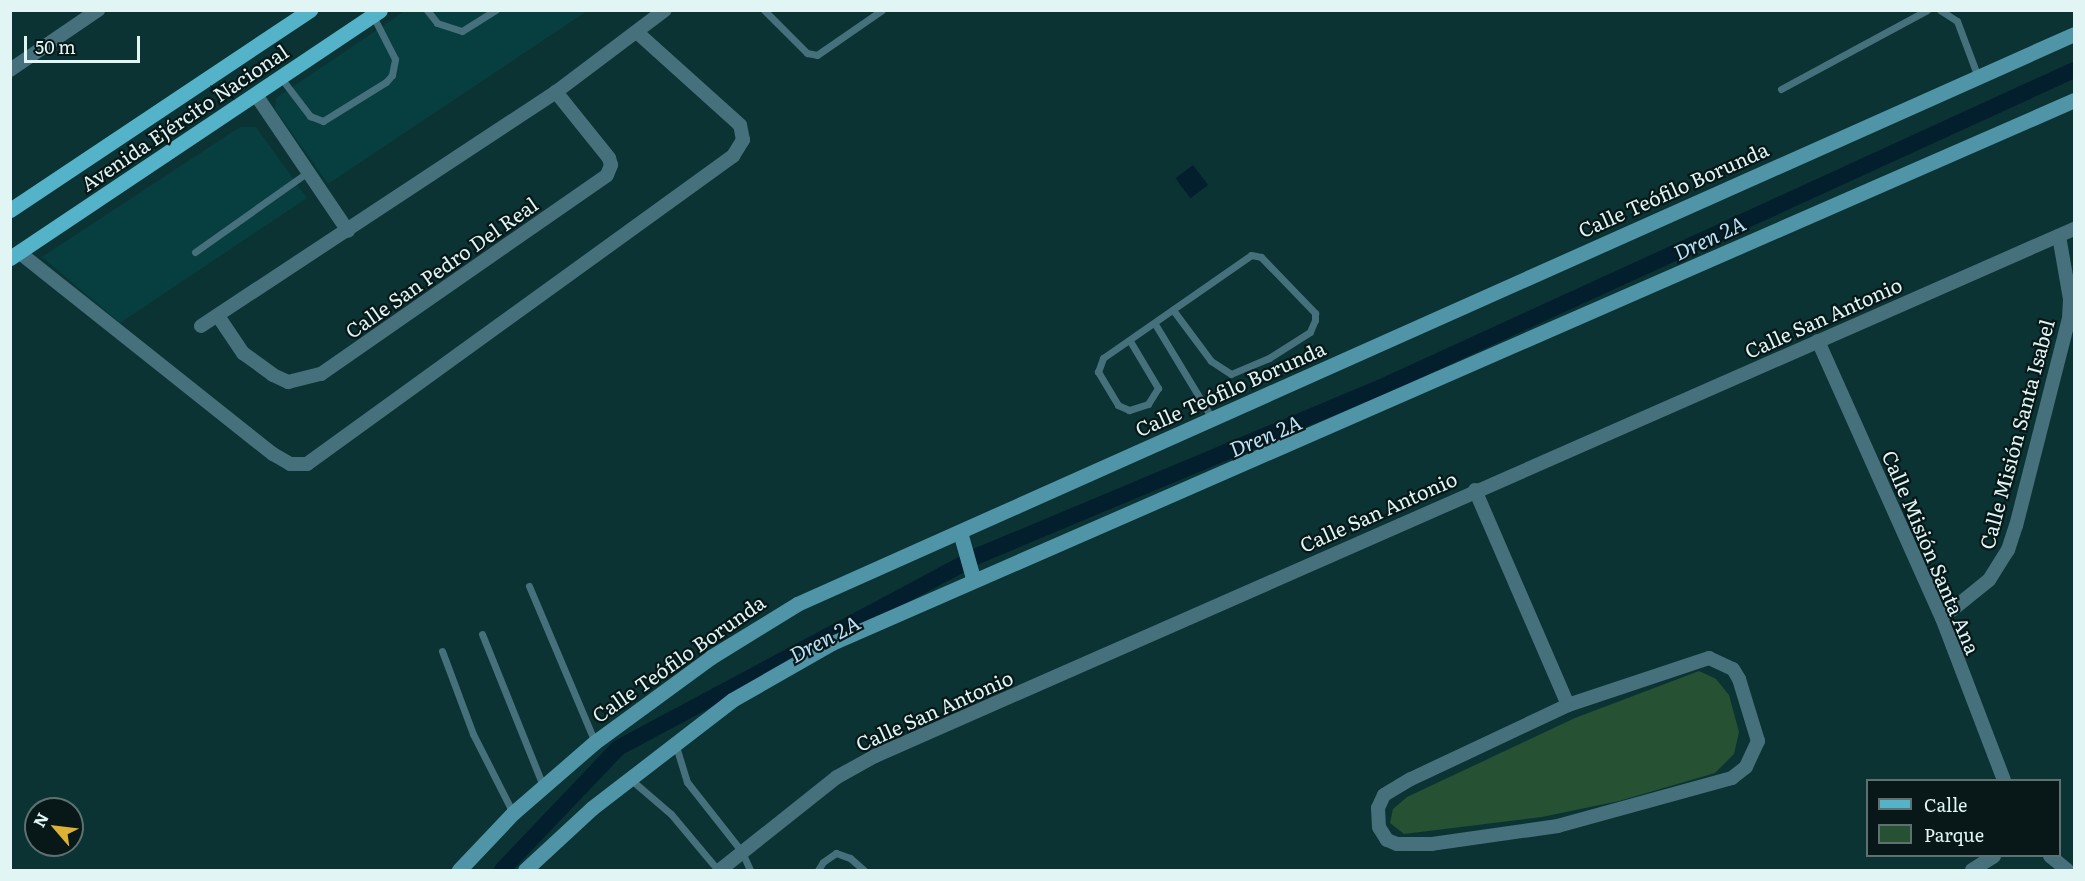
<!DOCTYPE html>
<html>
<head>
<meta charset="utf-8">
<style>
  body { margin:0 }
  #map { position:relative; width:2085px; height:881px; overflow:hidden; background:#0b3333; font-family:Literata,serif }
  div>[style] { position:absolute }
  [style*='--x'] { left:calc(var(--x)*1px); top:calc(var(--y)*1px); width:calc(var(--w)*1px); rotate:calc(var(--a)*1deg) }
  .built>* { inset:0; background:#073f40 }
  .green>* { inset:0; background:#265133 }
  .water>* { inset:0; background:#031e2d; transform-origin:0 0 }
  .canal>* { height:16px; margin:-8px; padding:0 8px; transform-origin:8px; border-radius:8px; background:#031e2d }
  .lane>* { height:7px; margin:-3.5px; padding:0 3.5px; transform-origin:3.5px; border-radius:3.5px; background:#46707b }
  .street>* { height:14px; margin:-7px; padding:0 7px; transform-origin:7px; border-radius:7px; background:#46707b }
  .secondary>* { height:15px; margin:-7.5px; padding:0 7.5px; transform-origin:7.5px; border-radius:7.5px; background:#4f95a7 }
  .primary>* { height:15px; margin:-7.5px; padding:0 7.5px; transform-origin:7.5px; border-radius:7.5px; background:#54b2c9 }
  span { translate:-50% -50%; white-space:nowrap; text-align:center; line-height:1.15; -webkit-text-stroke:4.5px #081818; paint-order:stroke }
  .street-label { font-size:20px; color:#e0f5f4 }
  .water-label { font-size:21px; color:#bae2fd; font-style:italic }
  .frame { position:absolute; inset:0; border:12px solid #e0f5f4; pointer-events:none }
  .legend { position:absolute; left:1866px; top:779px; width:195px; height:78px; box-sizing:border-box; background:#081818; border:2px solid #5e7070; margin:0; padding:8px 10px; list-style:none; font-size:18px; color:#e0f5f4 }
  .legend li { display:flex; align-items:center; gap:12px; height:30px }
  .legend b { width:30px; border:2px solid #5e7070 }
  .north { position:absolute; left:24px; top:797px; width:60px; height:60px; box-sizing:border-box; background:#081818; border:2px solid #5e7070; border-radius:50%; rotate:298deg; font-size:16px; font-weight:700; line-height:24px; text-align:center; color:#e0f5f4 }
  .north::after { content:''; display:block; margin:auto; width:21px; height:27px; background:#ddb133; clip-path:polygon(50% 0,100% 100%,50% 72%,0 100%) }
  .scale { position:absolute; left:24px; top:36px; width:116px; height:27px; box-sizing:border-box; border:3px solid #e0f5f4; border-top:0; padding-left:8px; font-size:18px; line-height:21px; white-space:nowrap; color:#e0f5f4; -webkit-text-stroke:4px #081818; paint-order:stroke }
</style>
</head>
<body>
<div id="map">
  <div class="built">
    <div style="clip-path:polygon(405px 11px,587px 11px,328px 184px,275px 109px,276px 98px)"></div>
    <div style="clip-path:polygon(240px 127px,256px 127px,307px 198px,120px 323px,42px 257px)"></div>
  </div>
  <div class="green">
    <div style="clip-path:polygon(1699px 671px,1716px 679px,1729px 695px,1739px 732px,1734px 754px,1715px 773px,1619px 801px,1542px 817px,1404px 834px,1390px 823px,1393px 809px,1407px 797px,1575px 718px)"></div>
  </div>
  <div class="water">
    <div style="left:1193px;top:165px;width:25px;height:22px;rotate:53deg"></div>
  </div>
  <div class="canal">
    <div style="--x:502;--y:870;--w:168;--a:-46.4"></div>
    <div style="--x:618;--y:748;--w:405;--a:-28.1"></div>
    <div style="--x:975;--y:557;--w:448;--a:-22.7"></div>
    <div style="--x:1388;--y:384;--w:754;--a:-24.59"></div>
  </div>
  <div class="lane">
    <div style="--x:427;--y:10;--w:16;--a:52"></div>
    <div style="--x:437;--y:23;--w:26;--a:18"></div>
    <div style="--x:462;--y:31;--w:40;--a:-32"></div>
    <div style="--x:764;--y:10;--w:61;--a:45"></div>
    <div style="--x:807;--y:53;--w:10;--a:11"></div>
    <div style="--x:817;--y:55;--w:79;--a:-34.7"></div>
    <div style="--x:1940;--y:10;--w:20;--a:33"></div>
    <div style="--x:1957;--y:21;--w:60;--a:69.4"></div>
    <div style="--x:281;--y:78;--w:48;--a:52.7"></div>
    <div style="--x:310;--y:116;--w:14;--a:21"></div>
    <div style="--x:323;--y:121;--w:74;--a:-31.8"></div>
    <div style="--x:386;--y:82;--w:9;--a:-49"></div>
    <div style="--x:392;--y:75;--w:16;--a:-79"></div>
    <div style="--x:395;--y:59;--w:48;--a:-117.1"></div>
    <div style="--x:1781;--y:89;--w:166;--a:-28.4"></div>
    <div style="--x:195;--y:252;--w:138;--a:-35.3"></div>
    <div style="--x:1155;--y:324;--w:110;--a:58.8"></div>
    <div style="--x:1130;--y:341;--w:55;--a:59.2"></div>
    <div style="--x:1158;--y:388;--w:19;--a:122"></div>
    <div style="--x:1148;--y:404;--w:20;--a:162"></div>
    <div style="--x:1129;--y:410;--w:12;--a:-156"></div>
    <div style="--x:1118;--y:405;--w:39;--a:-121"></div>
    <div style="--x:1098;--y:372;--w:15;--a:-70"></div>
    <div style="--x:1103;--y:358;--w:180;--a:-34.8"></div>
    <div style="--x:1251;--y:255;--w:10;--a:11"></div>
    <div style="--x:1261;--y:257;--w:78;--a:46"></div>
    <div style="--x:1315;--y:313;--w:7;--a:90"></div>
    <div style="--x:1315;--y:320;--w:13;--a:113"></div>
    <div style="--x:1310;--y:332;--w:49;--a:147.6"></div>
    <div style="--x:1269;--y:358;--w:41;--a:157.2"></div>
    <div style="--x:1231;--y:374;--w:24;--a:-147"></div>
    <div style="--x:1211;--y:361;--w:64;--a:-126.7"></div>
    <div style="--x:529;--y:586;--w:169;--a:67.1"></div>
    <div style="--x:482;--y:634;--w:164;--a:68.1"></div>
    <div style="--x:442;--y:651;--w:89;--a:69.5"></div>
    <div style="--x:473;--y:734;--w:89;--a:63.1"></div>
    <div style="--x:675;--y:743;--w:41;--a:72.9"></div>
    <div style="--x:687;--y:782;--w:89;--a:51.8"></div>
    <div style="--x:742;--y:852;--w:20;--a:66"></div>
    <div style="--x:629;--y:778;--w:55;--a:40.6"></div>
    <div style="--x:671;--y:814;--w:73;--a:50"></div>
    <div style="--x:818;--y:870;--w:9;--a:-58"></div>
    <div style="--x:823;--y:862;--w:16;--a:-35"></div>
    <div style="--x:836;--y:853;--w:15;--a:20"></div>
    <div style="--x:850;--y:858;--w:18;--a:41"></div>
  </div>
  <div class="street">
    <div style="--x:10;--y:70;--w:107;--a:-34.3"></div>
    <div style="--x:256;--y:95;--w:164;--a:55.9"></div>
    <div style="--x:20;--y:253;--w:323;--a:38.5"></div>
    <div style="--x:273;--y:454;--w:20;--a:30"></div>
    <div style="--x:290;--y:464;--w:17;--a:0"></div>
    <div style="--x:307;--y:464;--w:526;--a:-35.87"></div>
    <div style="--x:733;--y:156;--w:19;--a:-58"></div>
    <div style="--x:743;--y:140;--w:15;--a:-101"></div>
    <div style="--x:740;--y:125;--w:137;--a:-138"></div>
    <div style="--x:218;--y:316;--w:45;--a:56"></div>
    <div style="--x:243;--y:353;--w:37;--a:36"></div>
    <div style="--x:273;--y:375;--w:17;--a:25"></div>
    <div style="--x:288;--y:382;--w:34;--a:-14"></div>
    <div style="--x:321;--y:374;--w:348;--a:-34.8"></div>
    <div style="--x:607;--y:175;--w:11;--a:-68"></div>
    <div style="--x:611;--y:165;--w:7;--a:-106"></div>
    <div style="--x:609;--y:158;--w:85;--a:-128.8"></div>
    <div style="--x:201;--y:326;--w:425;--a:-33.4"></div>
    <div style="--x:556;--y:92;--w:136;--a:-37"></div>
    <div style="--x:1818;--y:341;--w:303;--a:65.9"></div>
    <div style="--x:1942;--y:618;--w:173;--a:69.1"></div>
    <div style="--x:1475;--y:490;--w:234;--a:66.6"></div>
    <div style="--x:1942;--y:618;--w:60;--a:-39"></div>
    <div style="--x:1989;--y:580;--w:36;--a:-58"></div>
    <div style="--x:2008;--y:550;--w:25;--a:-72"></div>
    <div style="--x:2016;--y:526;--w:215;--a:-75.7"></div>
    <div style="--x:2069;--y:318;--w:19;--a:-87"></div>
    <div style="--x:2070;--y:299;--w:64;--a:-99.9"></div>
    <div style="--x:1709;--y:658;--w:26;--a:25"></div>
    <div style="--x:1733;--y:669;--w:12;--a:59"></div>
    <div style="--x:1739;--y:679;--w:65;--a:73"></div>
    <div style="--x:1758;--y:741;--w:29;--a:115"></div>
    <div style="--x:1746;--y:767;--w:18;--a:142"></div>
    <div style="--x:1732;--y:778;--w:180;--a:164.6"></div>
    <div style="--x:1558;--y:826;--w:127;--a:171.9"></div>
    <div style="--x:1432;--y:844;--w:35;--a:180"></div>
    <div style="--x:1397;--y:844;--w:11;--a:-158"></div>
    <div style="--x:1387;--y:840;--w:15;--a:-122"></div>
    <div style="--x:1379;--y:827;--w:19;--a:-93"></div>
    <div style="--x:1378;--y:808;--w:14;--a:-65"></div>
    <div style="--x:1384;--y:795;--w:31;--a:-31"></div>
    <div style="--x:1411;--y:779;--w:174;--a:-25.2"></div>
    <div style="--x:1568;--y:705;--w:149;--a:-18.4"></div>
    <div style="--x:2050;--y:856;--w:22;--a:39"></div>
    <div style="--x:720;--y:870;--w:149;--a:-38.5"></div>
    <div style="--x:837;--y:777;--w:43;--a:-28.9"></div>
    <div style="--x:875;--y:756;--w:1310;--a:-23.73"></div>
    <div style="--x:1972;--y:870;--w:26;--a:-32"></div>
  </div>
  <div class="secondary">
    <div style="--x:960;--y:532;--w:48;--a:74.2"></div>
    <div style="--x:459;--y:870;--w:79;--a:-46.5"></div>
    <div style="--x:513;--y:813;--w:108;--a:-40.9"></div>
    <div style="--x:595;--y:742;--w:144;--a:-36.2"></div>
    <div style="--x:711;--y:657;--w:101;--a:-31.6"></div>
    <div style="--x:797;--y:604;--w:1398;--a:-24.05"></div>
    <div style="--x:525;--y:870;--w:91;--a:-42.8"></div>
    <div style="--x:592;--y:808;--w:177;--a:-37.6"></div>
    <div style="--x:732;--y:700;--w:115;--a:-29.7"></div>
    <div style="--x:832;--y:643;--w:1356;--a:-23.61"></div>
  </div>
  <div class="primary">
    <div style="--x:10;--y:210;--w:361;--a:-33.7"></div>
    <div style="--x:10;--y:258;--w:445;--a:-33.8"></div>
  </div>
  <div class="street-label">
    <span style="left:184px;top:117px;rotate:-34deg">Avenida Ejército Nacional</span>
    <span style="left:1673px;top:189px;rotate:-24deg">Calle Teófilo Borunda</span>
    <span style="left:441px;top:267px;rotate:-35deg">Calle San Pedro Del Real</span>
    <span style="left:1823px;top:317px;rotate:-24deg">Calle San Antonio</span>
    <span style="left:1230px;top:388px;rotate:-24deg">Calle Teófilo Borunda</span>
    <span style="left:2016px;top:434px;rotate:-75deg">Calle Misión Santa Isabel</span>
    <span style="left:1378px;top:511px;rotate:-24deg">Calle San Antonio</span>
    <span style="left:1932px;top:552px;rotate:67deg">Calle Misión Santa Ana</span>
    <span style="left:678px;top:658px;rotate:-35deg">Calle Teófilo Borunda</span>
    <span style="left:934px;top:710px;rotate:-24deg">Calle San Antonio</span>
  </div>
  <div class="water-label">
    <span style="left:1709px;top:237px;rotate:-25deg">Dren 2A</span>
    <span style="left:1265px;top:435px;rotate:-23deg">Dren 2A</span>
    <span style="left:824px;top:638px;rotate:-28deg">Dren 2A</span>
  </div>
  <div class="frame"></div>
  <ul class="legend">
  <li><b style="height:8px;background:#54b2c9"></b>Calle</li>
  <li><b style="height:16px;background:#265133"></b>Parque</li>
  </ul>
  <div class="north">N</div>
  <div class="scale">50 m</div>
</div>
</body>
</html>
